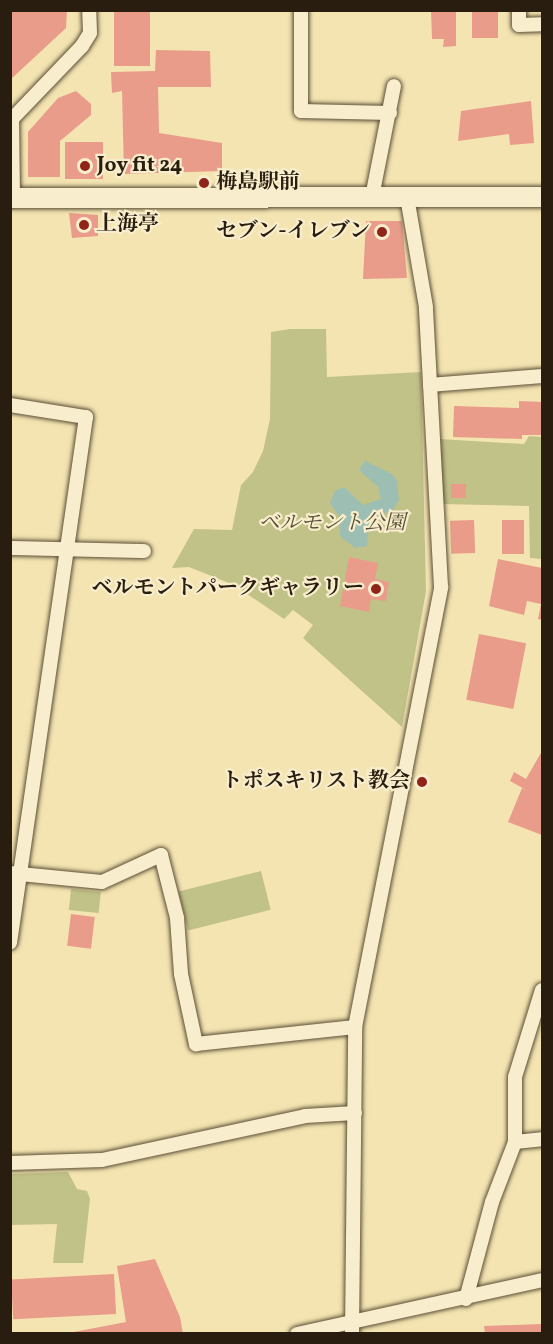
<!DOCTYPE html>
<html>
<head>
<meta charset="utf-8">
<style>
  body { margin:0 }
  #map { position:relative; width:553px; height:1344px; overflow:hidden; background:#f4e4b1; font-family:Vollkorn,"Noto Serif JP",serif }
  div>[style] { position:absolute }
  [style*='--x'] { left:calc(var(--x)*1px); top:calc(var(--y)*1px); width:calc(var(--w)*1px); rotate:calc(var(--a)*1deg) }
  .green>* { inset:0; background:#c1c288; transform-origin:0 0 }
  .water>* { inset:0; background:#9dbeb3 }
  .building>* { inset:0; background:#e99c8a; transform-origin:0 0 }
  .roads { filter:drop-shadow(0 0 2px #5b4f37) drop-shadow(0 0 2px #5b4f37) }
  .street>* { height:14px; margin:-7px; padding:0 7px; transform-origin:7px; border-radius:7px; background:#f8edcc }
  .secondary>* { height:20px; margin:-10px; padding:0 10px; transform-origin:10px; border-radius:10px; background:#f8edcc }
  .dots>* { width:16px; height:16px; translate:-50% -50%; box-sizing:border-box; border:3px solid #f8edcc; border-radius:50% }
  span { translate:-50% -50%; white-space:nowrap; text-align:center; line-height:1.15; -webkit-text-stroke:4.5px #f8edcc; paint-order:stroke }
  .poi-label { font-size:21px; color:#281d0e; font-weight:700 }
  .left { translate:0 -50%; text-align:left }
  .right { translate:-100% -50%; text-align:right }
  .park-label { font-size:21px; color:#564f33; font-style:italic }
  .frame { position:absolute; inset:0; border:12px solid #281d0e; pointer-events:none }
</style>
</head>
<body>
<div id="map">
  <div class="green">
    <div style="clip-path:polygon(290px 329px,326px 329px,327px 377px,421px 372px,426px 591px,402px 727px,303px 638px,313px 625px,293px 610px,284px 619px,234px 585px,189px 567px,172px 568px,194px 529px,232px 530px,241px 485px,253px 472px,263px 451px,270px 419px,271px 332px)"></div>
    <div style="clip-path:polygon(529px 436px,542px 437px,542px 559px,530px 558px,529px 506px,442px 504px,439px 439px,524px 444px)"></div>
    <div style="left:261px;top:871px;width:40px;height:85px;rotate:76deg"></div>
    <div style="left:71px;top:889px;width:30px;height:21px;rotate:6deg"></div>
    <div style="clip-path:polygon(68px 1172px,77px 1189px,87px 1191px,90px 1199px,83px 1263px,53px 1263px,57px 1224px,11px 1225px,11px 1174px)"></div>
  </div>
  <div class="water">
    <div style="clip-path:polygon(365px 461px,392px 474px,397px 481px,399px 500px,393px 510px,370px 519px,367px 546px,355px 548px,340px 536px,339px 516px,330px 503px,335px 491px,344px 487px,363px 505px,381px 499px,378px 487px,359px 470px)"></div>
  </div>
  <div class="building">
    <div style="clip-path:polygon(10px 10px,67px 10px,66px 28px,10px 80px)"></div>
    <div style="left:114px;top:10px;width:36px;height:56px"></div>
    <div style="clip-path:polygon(431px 10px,456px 10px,456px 46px,443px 47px,444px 39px,432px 39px)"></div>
    <div style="left:472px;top:10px;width:26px;height:28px"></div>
    <div style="clip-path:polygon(156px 50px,210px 51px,211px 87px,158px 87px,159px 133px,222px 143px,222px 171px,124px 174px,122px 91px,112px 93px,111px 72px,155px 71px)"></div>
    <div style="clip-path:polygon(76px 91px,91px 104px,91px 115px,60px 141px,60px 177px,28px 177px,28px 132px,58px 98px)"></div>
    <div style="clip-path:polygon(531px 101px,534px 143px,510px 145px,509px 134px,458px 141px,461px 111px)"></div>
    <div style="left:103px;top:142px;width:37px;height:38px;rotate:90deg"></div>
    <div style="clip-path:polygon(69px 213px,98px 215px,98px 236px,72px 238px)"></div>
    <div style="clip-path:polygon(366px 221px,402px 221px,407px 278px,363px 279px)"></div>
    <div style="clip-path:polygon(519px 401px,542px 402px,542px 435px,522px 435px,522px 439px,453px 437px,454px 406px,519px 408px)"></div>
    <div style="left:451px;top:484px;width:15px;height:14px"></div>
    <div style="left:474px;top:520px;width:33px;height:24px;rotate:88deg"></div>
    <div style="left:524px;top:520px;width:34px;height:22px;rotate:90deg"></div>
    <div style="clip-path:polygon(349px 557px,378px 563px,375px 579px,389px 582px,386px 601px,371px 599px,369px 612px,340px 606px)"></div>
    <div style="clip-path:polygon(498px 559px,542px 568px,542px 620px,538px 619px,541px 604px,527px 601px,524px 615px,489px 606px)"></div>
    <div style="left:479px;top:634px;width:48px;height:67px;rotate:11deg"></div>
    <div style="clip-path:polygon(542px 751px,542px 835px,508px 822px,522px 788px,528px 791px,510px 781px,514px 772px,526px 779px)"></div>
    <div style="left:71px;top:914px;width:24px;height:32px;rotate:7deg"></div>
    <div style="clip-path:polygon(155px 1259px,180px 1317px,183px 1334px,63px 1334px,126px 1322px,117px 1266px)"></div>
    <div style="left:114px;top:1274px;width:40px;height:103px;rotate:87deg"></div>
    <div style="clip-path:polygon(542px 1324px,542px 1334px,485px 1334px,484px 1326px)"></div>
  </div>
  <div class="roads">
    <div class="street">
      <div style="--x:301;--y:10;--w:101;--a:90"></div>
      <div style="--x:301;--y:111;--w:89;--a:1.3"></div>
      <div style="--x:519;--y:10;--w:15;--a:90"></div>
      <div style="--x:519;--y:25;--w:23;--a:-2"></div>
      <div style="--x:372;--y:197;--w:113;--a:-78.8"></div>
      <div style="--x:13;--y:198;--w:79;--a:-90.7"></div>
      <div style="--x:12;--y:119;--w:101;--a:-46.2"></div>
      <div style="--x:82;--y:46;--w:15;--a:-58"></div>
      <div style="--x:90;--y:33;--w:23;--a:-92"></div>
      <div style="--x:430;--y:385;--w:112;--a:-4.6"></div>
      <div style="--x:10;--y:405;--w:77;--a:9"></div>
      <div style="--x:86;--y:417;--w:531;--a:98.22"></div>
      <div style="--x:10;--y:548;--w:134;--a:1.3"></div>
      <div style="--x:10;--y:873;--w:92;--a:5.6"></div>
      <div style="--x:102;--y:882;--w:65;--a:-24.6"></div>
      <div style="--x:161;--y:855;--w:65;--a:75.7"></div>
      <div style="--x:177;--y:918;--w:56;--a:85.9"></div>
      <div style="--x:181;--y:974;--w:72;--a:77.9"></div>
      <div style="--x:196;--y:1044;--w:160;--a:-6.1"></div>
      <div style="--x:515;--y:1142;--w:27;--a:-6"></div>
      <div style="--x:10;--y:1163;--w:92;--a:-1.9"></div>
      <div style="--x:102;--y:1160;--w:208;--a:-12.2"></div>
      <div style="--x:305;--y:1116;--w:50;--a:-3.4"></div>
      <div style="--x:466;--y:1299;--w:100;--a:-75"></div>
      <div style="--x:492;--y:1202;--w:64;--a:-69"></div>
      <div style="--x:515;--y:1142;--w:65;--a:-90"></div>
      <div style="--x:515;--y:1077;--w:91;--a:-72.8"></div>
      <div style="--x:297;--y:1334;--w:251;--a:-12.4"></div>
      <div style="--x:352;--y:1334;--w:307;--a:-89.4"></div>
      <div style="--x:355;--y:1027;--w:448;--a:-78.9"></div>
      <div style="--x:441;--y:587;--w:280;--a:-93.1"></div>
      <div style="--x:426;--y:307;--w:112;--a:-99.8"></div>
    </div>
    <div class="secondary">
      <div style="--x:10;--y:198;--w:532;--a:-0.11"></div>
    </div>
  </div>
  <div class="dots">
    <div style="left:85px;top:166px;background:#8f2418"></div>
    <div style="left:204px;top:183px;background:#8f2418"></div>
    <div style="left:84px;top:225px;background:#8f2418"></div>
    <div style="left:382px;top:232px;background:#8f2418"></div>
    <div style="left:376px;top:589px;background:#8f2418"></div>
    <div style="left:422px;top:782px;background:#8f2418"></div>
  </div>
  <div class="poi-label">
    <span class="left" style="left:97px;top:166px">Joy fit 24</span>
    <span class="left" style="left:216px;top:183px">梅島駅前</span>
    <span class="left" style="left:96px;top:225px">上海亭</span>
    <span class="right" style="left:370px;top:232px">セブン-イレブン</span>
    <span class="right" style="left:364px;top:589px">ベルモントパークギャラリー</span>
    <span class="right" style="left:410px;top:782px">トポスキリスト教会</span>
  </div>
  <div class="park-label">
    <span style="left:332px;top:524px">ベルモント公園</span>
  </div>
  <div class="frame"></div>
</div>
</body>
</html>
